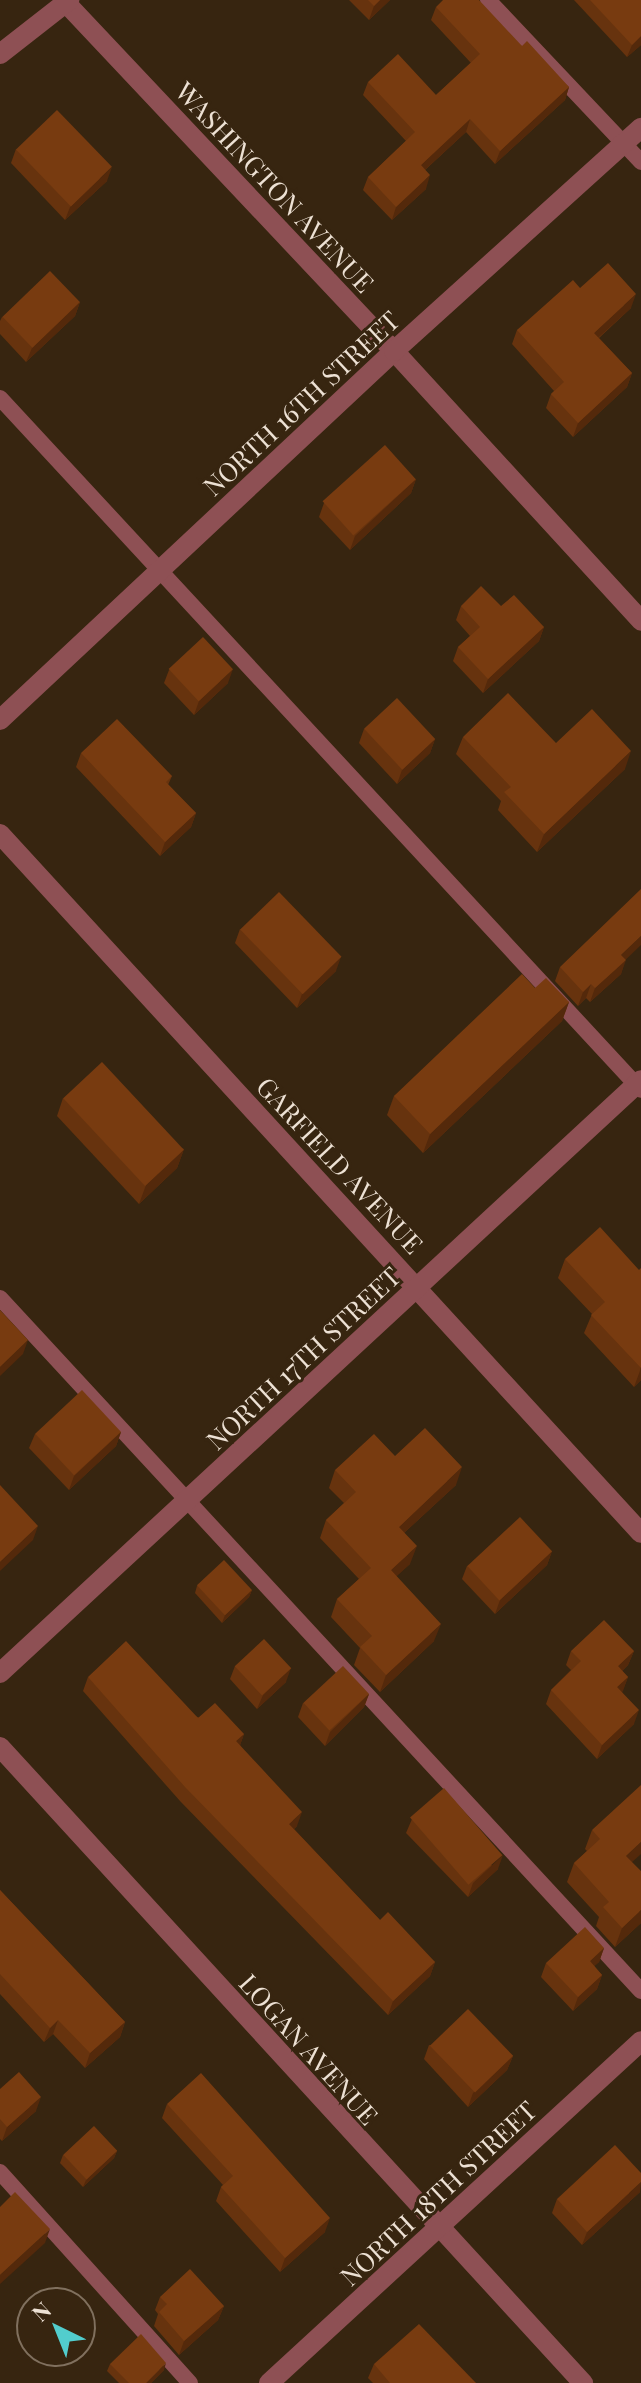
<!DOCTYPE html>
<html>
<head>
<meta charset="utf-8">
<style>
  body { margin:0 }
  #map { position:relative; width:641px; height:2383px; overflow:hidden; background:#372510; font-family:"Playfair Display",serif }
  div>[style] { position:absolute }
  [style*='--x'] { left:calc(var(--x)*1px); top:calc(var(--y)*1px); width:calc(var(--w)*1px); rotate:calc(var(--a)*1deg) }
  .lane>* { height:16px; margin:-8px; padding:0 8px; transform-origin:8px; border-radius:8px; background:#8e5054 }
  .street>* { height:20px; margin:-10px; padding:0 10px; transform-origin:10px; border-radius:10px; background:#8e5054 }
  .wall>* { inset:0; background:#67330e }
  .shaded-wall>* { inset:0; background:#54290b }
  .building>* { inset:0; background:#783b10; transform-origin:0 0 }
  span { translate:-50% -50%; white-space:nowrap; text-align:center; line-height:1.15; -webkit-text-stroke:6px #372510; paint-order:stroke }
  .street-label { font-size:26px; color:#ede1d4 }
  .north { position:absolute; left:16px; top:2287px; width:80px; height:80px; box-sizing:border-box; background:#372510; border:2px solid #80705e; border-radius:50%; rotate:317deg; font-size:22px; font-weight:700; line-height:32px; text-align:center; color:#ede1d4 }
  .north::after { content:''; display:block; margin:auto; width:28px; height:36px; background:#52cdcd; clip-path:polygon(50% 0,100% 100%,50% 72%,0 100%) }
</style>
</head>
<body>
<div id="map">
  <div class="lane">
    <div style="--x:488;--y:0;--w:223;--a:46.6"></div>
    <div style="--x:0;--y:398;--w:943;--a:47.19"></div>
    <div style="--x:0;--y:1298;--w:944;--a:47.23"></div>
    <div style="--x:0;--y:2172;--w:284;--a:48"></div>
  </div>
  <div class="street">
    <div style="--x:66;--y:3;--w:478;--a:46.7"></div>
    <div style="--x:394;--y:351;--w:366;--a:47.5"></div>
    <div style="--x:0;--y:54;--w:88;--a:-38"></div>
    <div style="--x:0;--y:720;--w:540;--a:-43.12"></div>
    <div style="--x:394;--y:351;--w:333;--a:-42.1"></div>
    <div style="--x:0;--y:834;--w:948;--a:47.48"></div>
    <div style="--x:0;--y:1673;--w:873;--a:-42.77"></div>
    <div style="--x:0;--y:1747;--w:863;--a:47.49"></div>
    <div style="--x:269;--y:2383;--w:505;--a:-42.59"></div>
  </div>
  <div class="wall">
    <div style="clip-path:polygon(349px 0,390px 0,369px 20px)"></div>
    <div style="clip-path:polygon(574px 0,641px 0,641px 45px,627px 57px)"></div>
    <div style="clip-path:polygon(436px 7px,522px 46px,569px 87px,565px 100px,495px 164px,466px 132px,425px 170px,426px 189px,392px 220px,363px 190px,368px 177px,406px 141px,363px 95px,368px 82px,436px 95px,471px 63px,431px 20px)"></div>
    <div style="clip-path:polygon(16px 149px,107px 181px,65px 220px,11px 163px)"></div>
    <div style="clip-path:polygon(580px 288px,631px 308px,599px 338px,632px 373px,627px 387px,573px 437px,546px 408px,551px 394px,554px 391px,512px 344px,517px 330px)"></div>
    <div style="clip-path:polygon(80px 302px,75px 316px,26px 362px,0 334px,0 321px,2px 317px)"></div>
    <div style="clip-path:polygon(416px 479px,411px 493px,350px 550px,319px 517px,324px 503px)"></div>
    <div style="clip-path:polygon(461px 606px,501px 606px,544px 627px,539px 641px,483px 693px,453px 661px,458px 647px,470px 636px,456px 620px)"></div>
    <div style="clip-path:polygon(169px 670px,228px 683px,194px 715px,164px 683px)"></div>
    <div style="clip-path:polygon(364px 729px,435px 739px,430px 753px,397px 784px,359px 743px)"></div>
    <div style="clip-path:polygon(463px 737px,556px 743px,625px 769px,537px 852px,498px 810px,501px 801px,456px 754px)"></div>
    <div style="clip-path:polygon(81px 753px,172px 776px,168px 785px,196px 813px,191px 827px,160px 856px,76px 767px)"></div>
    <div style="clip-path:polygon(240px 929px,336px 971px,297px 1008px,235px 943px)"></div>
    <div style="clip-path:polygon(625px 960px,621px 974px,590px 1002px,586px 998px,578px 1006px,555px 981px,560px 967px)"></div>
    <div style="clip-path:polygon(535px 988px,569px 1002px,562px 1021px,423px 1153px,387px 1115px,394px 1096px)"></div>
    <div style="clip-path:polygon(63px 1098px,184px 1149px,177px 1168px,139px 1204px,57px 1116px)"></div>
    <div style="clip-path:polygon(565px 1259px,639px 1270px,641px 1380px,634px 1387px,584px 1333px,592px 1314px,558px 1278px)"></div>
    <div style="clip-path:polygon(121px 1432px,116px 1446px,69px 1490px,29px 1448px,35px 1434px)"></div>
    <div style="clip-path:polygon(395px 1456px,456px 1485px,404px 1533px,410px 1564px,396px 1576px,434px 1641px,380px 1692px,354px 1665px,360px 1648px,331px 1617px,337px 1599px,359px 1579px,320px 1538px,326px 1520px,344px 1503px,329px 1488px,335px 1470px)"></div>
    <div style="clip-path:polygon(552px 1551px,547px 1565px,495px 1614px,462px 1579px,467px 1566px)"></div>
    <div style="clip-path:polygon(197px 1586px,252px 1590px,249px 1597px,222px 1623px,195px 1593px)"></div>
    <div style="clip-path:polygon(571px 1651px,634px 1651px,628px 1665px,622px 1671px,628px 1677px,622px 1692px,634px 1724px,597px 1759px,546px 1704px,551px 1690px,571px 1670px,566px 1665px)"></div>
    <div style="clip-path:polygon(235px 1666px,286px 1682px,257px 1709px,230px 1679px)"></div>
    <div style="clip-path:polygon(88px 1677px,244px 1734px,240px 1745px,297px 1826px,294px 1829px,380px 1920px,435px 1962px,430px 1976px,388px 2015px,180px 1801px,83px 1691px)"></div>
    <div style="clip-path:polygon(369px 1694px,364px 1707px,325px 1746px,298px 1717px,303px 1703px)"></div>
    <div style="clip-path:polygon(412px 1819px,498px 1869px,468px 1897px,406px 1833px)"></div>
    <div style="clip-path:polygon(592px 1830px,632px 1862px,641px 1923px,615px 1947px,596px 1926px,599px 1917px,567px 1882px,574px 1863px,587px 1851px,585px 1849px)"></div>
    <div style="clip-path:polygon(0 1890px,125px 2022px,120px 2037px,85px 2068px,53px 2034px,44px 2042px,0 1994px)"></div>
    <div style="clip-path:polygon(604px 1948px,599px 1962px,594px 1966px,602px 1975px,597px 1989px,573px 2011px,541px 1977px,546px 1963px)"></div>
    <div style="clip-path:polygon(429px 2045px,513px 2056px,507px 2070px,468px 2107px,424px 2059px)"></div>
    <div style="clip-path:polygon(0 2089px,36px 2111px,2px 2141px,0 2139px)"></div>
    <div style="clip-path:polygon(167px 2104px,325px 2232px,280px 2272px,216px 2201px,221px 2187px,223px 2185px,162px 2118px)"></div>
    <div style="clip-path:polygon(117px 2151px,114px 2158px,83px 2187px,60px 2163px,63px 2155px)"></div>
    <div style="clip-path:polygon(640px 2192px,582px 2245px,552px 2213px,557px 2199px)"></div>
    <div style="clip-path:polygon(160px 2297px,224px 2306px,218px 2320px,179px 2355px,154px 2326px,158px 2314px,155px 2310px)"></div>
    <div style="clip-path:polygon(110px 2364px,164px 2370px,151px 2383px,119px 2383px,107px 2371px)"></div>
    <div style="clip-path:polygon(374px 2364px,476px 2383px,373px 2383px,368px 2378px)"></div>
  </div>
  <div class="shaded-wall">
    <div style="clip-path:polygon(380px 0,390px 0,369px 20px,374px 6px)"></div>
    <div style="clip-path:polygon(641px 36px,641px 45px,627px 57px,632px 45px)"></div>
    <div style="clip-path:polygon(569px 87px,565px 100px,495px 164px,500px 151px)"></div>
    <div style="clip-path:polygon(470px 119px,466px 132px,416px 178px,421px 165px)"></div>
    <div style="clip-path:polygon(112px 167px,107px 181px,65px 220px,70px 207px)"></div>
    <div style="clip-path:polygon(430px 175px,426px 189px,392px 220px,396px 207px)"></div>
    <div style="clip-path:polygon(636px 294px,631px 308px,589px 346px,594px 333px)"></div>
    <div style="clip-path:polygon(80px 302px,75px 316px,26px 362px,32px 348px)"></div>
    <div style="clip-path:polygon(632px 373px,627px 387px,573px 437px,578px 423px)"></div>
    <div style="clip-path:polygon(416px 479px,411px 493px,350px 550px,355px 536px)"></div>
    <div style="clip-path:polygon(544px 627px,539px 641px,483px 693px,488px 679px)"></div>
    <div style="clip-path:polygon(233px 669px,228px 683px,194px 715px,199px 701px)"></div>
    <div style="clip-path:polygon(435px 739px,430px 753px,397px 784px,402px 770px)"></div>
    <div style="clip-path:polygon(631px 751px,625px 769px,537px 852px,544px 834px)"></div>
    <div style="clip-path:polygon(196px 813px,191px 827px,160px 856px,165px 842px)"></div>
    <div style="clip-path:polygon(641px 936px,641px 945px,616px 969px,621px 955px)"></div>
    <div style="clip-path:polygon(341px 957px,336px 971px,297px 1008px,302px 994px)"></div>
    <div style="clip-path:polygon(626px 960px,621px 974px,590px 1002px,595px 988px)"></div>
    <div style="clip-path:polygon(591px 984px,586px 998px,578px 1006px,583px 992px)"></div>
    <div style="clip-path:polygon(569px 1002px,562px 1021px,423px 1153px,430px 1134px)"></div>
    <div style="clip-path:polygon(184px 1149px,177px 1168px,139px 1204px,146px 1185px)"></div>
    <div style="clip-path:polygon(28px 1340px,23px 1354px,0 1376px,0 1367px)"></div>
    <div style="clip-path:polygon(641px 1368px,641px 1380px,634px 1387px)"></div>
    <div style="clip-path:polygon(121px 1432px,116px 1446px,69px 1490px,74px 1476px)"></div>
    <div style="clip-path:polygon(462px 1467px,456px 1485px,392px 1544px,399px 1527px)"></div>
    <div style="clip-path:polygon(38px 1526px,33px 1540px,0 1571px,0 1562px)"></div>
    <div style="clip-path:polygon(417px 1546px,410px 1564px,384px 1588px,391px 1570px)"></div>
    <div style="clip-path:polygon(552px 1551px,547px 1565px,495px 1614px,500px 1600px)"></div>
    <div style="clip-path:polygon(252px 1590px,249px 1597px,222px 1623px,225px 1615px)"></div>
    <div style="clip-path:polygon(441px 1624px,434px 1641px,380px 1692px,386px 1675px)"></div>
    <div style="clip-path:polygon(634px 1651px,628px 1665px,613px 1680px,618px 1666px)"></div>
    <div style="clip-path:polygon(291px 1668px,286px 1682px,257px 1709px,263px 1695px)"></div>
    <div style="clip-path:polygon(628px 1677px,623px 1691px,612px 1701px,617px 1687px)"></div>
    <div style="clip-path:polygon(369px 1694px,364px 1707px,325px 1746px,330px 1732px)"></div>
    <div style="clip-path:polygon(639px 1710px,634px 1724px,597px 1759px,602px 1745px)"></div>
    <div style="clip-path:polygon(244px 1734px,239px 1748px,236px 1741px)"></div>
    <div style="clip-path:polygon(302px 1812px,297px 1826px,284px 1838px,289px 1824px)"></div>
    <div style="clip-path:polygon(641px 1842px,641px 1854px,619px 1874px,626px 1856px)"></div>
    <div style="clip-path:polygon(503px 1855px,498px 1869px,468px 1897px,473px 1883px)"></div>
    <div style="clip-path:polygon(641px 1910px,641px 1923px,615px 1947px,622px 1928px)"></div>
    <div style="clip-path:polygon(604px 1948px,599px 1962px,585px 1975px,590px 1961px)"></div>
    <div style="clip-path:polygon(435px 1962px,430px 1976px,388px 2015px,393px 2001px)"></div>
    <div style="clip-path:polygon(602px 1975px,597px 1989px,573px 2011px,578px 1997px)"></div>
    <div style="clip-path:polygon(58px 2020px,53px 2034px,44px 2042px,50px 2028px)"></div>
    <div style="clip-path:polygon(125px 2022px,120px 2037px,85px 2068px,90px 2053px)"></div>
    <div style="clip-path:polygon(513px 2056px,507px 2070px,468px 2107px,473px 2093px)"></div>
    <div style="clip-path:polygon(41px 2097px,36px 2111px,2px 2141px,7px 2127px)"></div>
    <div style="clip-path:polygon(117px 2151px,114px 2158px,83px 2187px,86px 2180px)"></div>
    <div style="clip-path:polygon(641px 2182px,640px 2192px,582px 2245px,587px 2232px)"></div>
    <div style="clip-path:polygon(330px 2218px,325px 2232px,280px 2272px,285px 2258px)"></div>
    <div style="clip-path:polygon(50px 2229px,45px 2243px,0 2284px,0 2275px)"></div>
    <div style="clip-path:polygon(224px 2306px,218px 2320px,179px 2355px,184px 2341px)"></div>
    <div style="clip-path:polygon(166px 2363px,164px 2370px,151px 2383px,146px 2383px)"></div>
  </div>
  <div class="building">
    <div style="clip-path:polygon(368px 0,380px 0,374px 6px)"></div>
    <div style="clip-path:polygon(443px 0,479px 0,522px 46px,527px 41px,569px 87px,500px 151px,470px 119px,421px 165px,430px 175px,396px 207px,368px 177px,415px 132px,368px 82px,398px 54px,436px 95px,480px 54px,436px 7px)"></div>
    <div style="clip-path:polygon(590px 0,641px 0,641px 36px,632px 45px)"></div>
    <div style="left:57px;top:110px;width:79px;height:57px;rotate:46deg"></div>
    <div style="clip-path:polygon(608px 263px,636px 294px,594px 333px,632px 373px,578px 423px,551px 394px,564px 382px,517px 330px,573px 280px,580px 288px)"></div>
    <div style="left:50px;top:271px;width:43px;height:66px;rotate:46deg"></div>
    <div style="left:385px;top:445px;width:46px;height:84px;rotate:48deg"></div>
    <div style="clip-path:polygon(481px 586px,501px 606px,514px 595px,544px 627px,488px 679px,458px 647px,480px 627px,461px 606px)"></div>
    <div style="left:203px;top:637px;width:44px;height:47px;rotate:47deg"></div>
    <div style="clip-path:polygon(508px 693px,556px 743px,592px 709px,631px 751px,544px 834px,504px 792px,511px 787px,463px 737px)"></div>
    <div style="left:397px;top:698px;width:56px;height:45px;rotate:47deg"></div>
    <div style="clip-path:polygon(117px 719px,172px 776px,166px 782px,196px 813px,165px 842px,81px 753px)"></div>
    <div style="clip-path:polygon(641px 889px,641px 936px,621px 955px,626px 960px,595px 988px,591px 984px,583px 992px,560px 967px)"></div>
    <div style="left:279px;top:892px;width:90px;height:54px;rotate:46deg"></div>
    <div style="clip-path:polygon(522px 974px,535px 988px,546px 978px,569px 1002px,430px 1134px,394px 1096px)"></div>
    <div style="left:102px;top:1062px;width:120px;height:53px;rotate:47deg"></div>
    <div style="clip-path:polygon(600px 1227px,639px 1270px,641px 1268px,641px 1368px,591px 1315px,605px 1302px,565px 1259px)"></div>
    <div style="clip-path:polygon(0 1310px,28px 1340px,0 1367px)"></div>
    <div style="left:82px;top:1390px;width:57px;height:64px;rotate:47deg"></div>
    <div style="clip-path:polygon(425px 1428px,462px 1467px,399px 1527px,417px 1546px,391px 1570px,441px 1624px,386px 1675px,360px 1647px,372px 1636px,337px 1599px,371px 1568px,326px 1520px,356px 1492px,335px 1470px,374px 1434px,395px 1456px)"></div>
    <div style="clip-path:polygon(0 1485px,38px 1526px,0 1562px)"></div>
    <div style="left:520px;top:1517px;width:47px;height:72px;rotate:47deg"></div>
    <div style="left:224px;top:1560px;width:41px;height:37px;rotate:47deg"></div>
    <div style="clip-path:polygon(604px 1620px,634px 1651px,618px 1666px,628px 1677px,617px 1687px,639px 1710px,602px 1745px,551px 1690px,581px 1661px,571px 1651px)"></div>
    <div style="left:264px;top:1639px;width:40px;height:40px;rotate:47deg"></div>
    <div style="clip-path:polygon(126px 1641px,198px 1718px,215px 1703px,244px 1734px,236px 1741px,302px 1812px,289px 1824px,380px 1920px,388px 1912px,435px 1962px,393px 2001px,185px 1787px,88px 1677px)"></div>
    <div style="left:343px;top:1666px;width:38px;height:54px;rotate:47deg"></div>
    <div style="clip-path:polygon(641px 1785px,641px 1842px,626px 1856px,641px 1871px,641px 1910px,622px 1928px,603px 1907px,609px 1902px,574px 1863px,600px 1839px,592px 1830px)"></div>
    <div style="left:444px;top:1788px;width:89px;height:45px;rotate:49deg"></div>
    <div style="clip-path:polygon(0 1890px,125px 2022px,90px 2053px,58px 2020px,50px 2028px,0 1974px)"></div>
    <div style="clip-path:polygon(585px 1927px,604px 1948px,590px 1961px,602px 1975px,578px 1997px,546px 1963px)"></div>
    <div style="left:468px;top:2009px;width:65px;height:53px;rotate:46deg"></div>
    <div style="clip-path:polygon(19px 2072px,41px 2097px,7px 2127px,0 2119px,0 2089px)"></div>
    <div style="clip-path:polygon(201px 2073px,330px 2218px,285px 2258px,221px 2187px,233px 2176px,167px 2104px)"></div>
    <div style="left:94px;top:2126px;width:34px;height:42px;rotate:47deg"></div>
    <div style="clip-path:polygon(615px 2145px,641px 2173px,641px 2182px,587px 2232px,557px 2199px)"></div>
    <div style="clip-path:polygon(15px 2192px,50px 2229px,0 2275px,0 2207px)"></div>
    <div style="clip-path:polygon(190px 2269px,224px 2306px,184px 2341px,159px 2312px,167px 2304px,160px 2297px)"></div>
    <div style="clip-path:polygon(419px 2324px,476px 2383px,390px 2383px,374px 2364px)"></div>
    <div style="clip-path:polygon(141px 2334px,166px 2363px,146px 2383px,129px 2383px,110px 2364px)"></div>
  </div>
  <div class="street-label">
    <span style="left:275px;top:187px;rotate:47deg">WASHINGTON AVENUE</span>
    <span style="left:301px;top:403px;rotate:-43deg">NORTH 16TH STREET</span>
    <span style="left:340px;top:1165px;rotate:47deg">GARFIELD AVENUE</span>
    <span style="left:303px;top:1358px;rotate:-43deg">NORTH 17TH STREET</span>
    <span style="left:309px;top:2049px;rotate:48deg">LOGAN AVENUE</span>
    <span style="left:438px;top:2193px;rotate:-43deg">NORTH 18TH STREET</span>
  </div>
  <div class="north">N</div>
</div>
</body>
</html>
